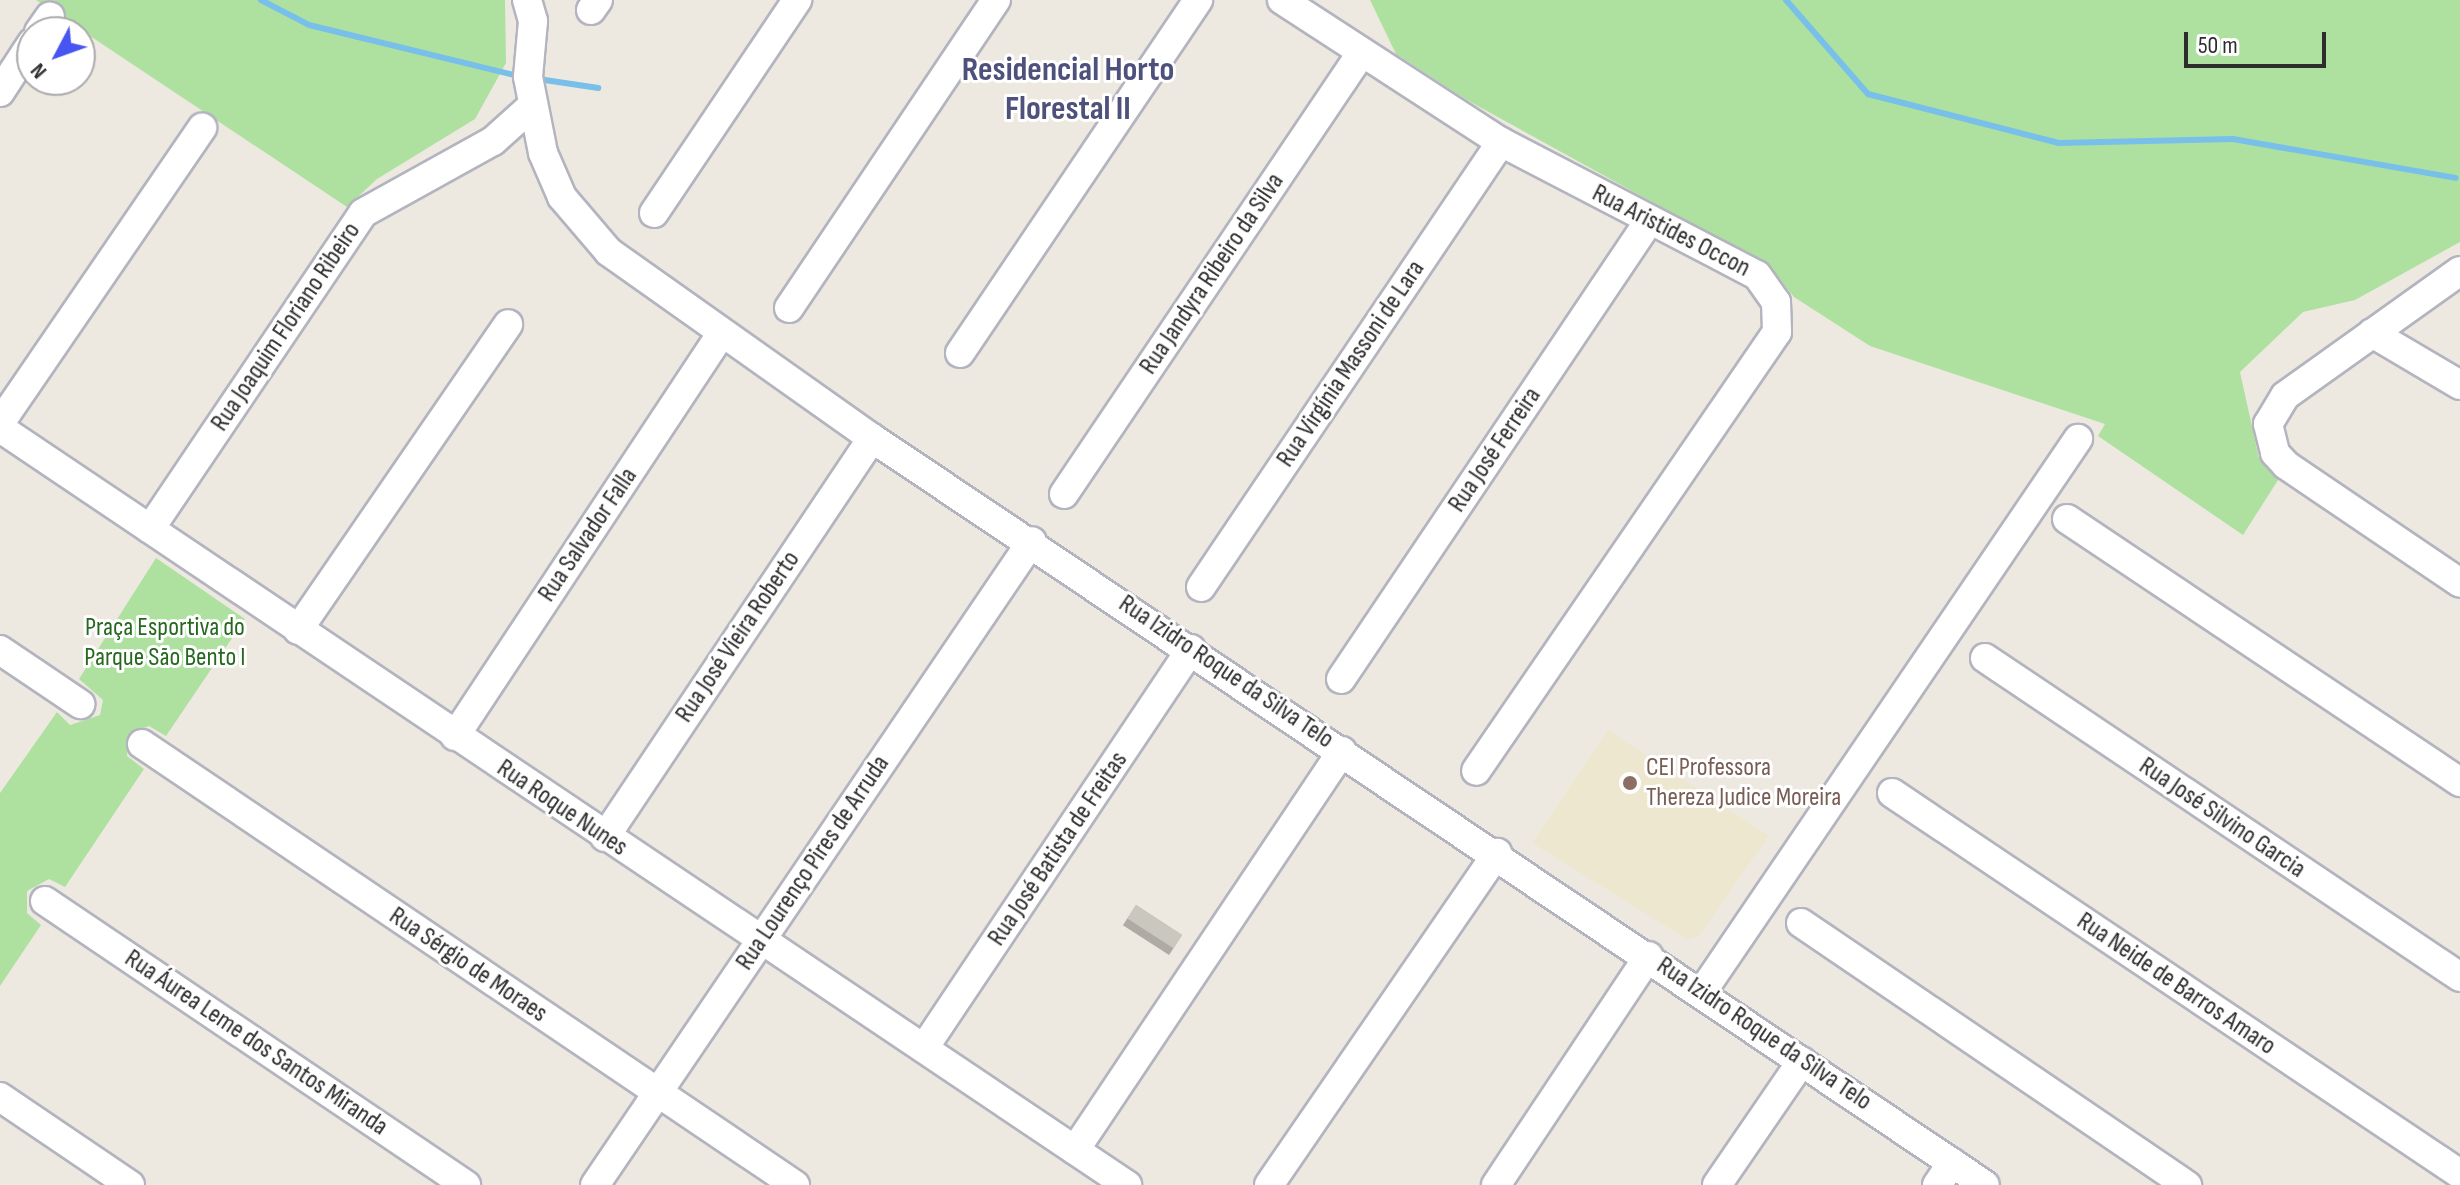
<!DOCTYPE html>
<html>
<head>
<meta charset="utf-8">
<style>
	body { margin:0 }
	#map { position:relative; width:2460px; height:1185px; overflow:hidden; background:#ede9e0; font-family:"Sofia Sans Condensed",sans-serif }
	div>[style] { position:absolute }
	[style*='--x'] { left:calc(var(--x)*1px); top:calc(var(--y)*1px); width:calc(var(--w)*1px); rotate:calc(var(--a)*1deg) }
	.education>* { inset:0; background:#eee7d0 }
	.green>* { inset:0; background:#aee19f }
	.stream>* { height:6px; margin:-3px; padding:0 3px; transform-origin:3px; border-radius:3px; background:#78c0ea }
	.roads { filter:drop-shadow(2px 0 #b3b4bf) drop-shadow(-2px 0 #b3b4bf) drop-shadow(0 2px #b3b4bf) drop-shadow(0 -2px #b3b4bf) }
	.minor>* { height:28px; margin:-14px; padding:0 14px; transform-origin:14px; border-radius:14px; background:#fff }
	.wall>* { inset:0; background:#adaba3; transform-origin:0 0 }
	.building>* { inset:0; background:#c9c7be; transform-origin:0 0 }
	.dots>* { width:22px; height:22px; translate:-50% -50%; box-sizing:border-box; border:4px solid #fff; border-radius:50% }
	span { translate:-50% -50%; white-space:nowrap; text-align:center; line-height:1.15; -webkit-text-stroke:6px #fff; paint-order:stroke }
	.street-label { font-size:26px; color:#2d2d2d }
	.park-label { font-size:26px; color:#25681e }
	.education-label { font-size:26px; color:#785e54 }
	.left { translate:0 -50%; text-align:left }
	.district-label { font-size:34px; color:#4e517c; font-weight:700 }
	.north { position:absolute; left:16px; top:16px; width:80px; height:80px; box-sizing:border-box; background:#fff; border:2px solid #ababab; border-radius:50%; rotate:229deg; font-size:22px; font-weight:700; line-height:32px; text-align:center; color:#2d2d2d }
	.north::after { content:''; display:block; margin:auto; width:28px; height:36px; background:#4755f3; clip-path:polygon(50% 0,100% 100%,50% 72%,0 100%) }
	.scale { position:absolute; left:2184px; top:32px; width:142px; height:36px; box-sizing:border-box; border:4px solid #2d2d2d; border-top:0; padding-left:10px; font-size:24px; line-height:28px; white-space:nowrap; color:#2d2d2d; -webkit-text-stroke:6px #fff; paint-order:stroke }
</style>
</head>
<body>
<div id="map">
	<div class="education">
		<i style="clip-path:polygon(1608px 730px,1769px 836px,1699px 936px,1688px 940px,1532px 843px)"></i>
	</div>
	<div class="green">
		<i style="clip-path:polygon(36px 0,505px 0,506px 63px,475px 119px,377px 179px,347px 207px)"></i>
		<i style="clip-path:polygon(1370px 0,2460px 0,2460px 242px,2355px 300px,2303px 312px,2240px 372px,2259px 458px,2280px 477px,2243px 535px,2098px 436px,2105px 424px,1870px 346px,1794px 297px,1770px 267px,1467px 100px,1396px 54px)"></i>
		<i style="clip-path:polygon(156px 558px,245px 619px,166px 736px,149px 726px,129px 734px,127px 756px,144px 769px,65px 887px,49px 879px,27px 891px,27px 913px,41px 925px,0 986px,0 793px,57px 712px,70px 725px,100px 715px,103px 700px,79px 679px)"></i>
	</div>
	<div class="stream">
		<i style="--x:261;--y:0;--w:54;--a:27.5"></i>
		<i style="--x:309;--y:25;--w:216;--a:13.7"></i>
		<i style="--x:1786;--y:0;--w:125;--a:48.9"></i>
		<i style="--x:1868;--y:94;--w:197;--a:14.4"></i>
		<i style="--x:2059;--y:143;--w:174;--a:-1.3"></i>
		<i style="--x:2233;--y:139;--w:226;--a:9.9"></i>
		<i style="--x:538;--y:79;--w:61;--a:8.5"></i>
	</div>
	<div class="roads">
		<div class="minor">
			<i style="--x:527;--y:0;--w:22;--a:74"></i>
			<i style="--x:533;--y:21;--w:56;--a:95.1"></i>
			<i style="--x:528;--y:77;--w:77;--a:78.8"></i>
			<i style="--x:543;--y:153;--w:48;--a:66.6"></i>
			<i style="--x:562;--y:197;--w:72;--a:49.5"></i>
			<i style="--x:609;--y:252;--w:322;--a:35.3"></i>
			<i style="--x:872;--y:438;--w:1340;--a:33.87"></i>
			<i style="--x:1282;--y:0;--w:261;--a:33"></i>
			<i style="--x:1501;--y:142;--w:288;--a:27.5"></i>
			<i style="--x:1757;--y:275;--w:33;--a:55"></i>
			<i style="--x:1776;--y:302;--w:30;--a:88"></i>
			<i style="--x:1777;--y:332;--w:532;--a:124.44"></i>
			<i style="--x:591;--y:10;--w:12;--a:-55"></i>
			<i style="--x:39;--y:32;--w:19;--a:-55"></i>
			<i style="--x:0;--y:92;--w:59;--a:-56.9"></i>
			<i style="--x:654;--y:213;--w:257;--a:-56.1"></i>
			<i style="--x:2460;--y:271;--w:215;--a:144.5"></i>
			<i style="--x:2285;--y:396;--w:33;--a:121"></i>
			<i style="--x:2268;--y:424;--w:30;--a:76"></i>
			<i style="--x:2275;--y:453;--w:16;--a:47"></i>
			<i style="--x:2286;--y:465;--w:210;--a:34.1"></i>
			<i style="--x:789;--y:308;--w:371;--a:-56.1"></i>
			<i style="--x:2372;--y:333;--w:102;--a:30.6"></i>
			<i style="--x:960;--y:353;--w:426;--a:-56"></i>
			<i style="--x:0;--y:423;--w:358;--a:-55.6"></i>
			<i style="--x:0;--y:428;--w:1358;--a:33.89"></i>
			<i style="--x:1064;--y:494;--w:529;--a:-56.01"></i>
			<i style="--x:2067;--y:519;--w:473;--a:33.8"></i>
			<i style="--x:150;--y:529;--w:381;--a:-56"></i>
			<i style="--x:363;--y:213;--w:149;--a:-29"></i>
			<i style="--x:493;--y:141;--w:52;--a:-41.9"></i>
			<i style="--x:1201;--y:587;--w:537;--a:-56.01"></i>
			<i style="--x:298;--y:630;--w:371;--a:-55.5"></i>
			<i style="--x:0;--y:650;--w:97;--a:34"></i>
			<i style="--x:1985;--y:658;--w:572;--a:33.88"></i>
			<i style="--x:1341;--y:679;--w:552;--a:-56.08"></i>
			<i style="--x:455;--y:736;--w:482;--a:-56.5"></i>
			<i style="--x:142;--y:744;--w:788;--a:34.03"></i>
			<i style="--x:1892;--y:793;--w:684;--a:33.85"></i>
			<i style="--x:605;--y:837;--w:480;--a:-56.2"></i>
			<i style="--x:45;--y:901;--w:508;--a:34"></i>
			<i style="--x:1801;--y:923;--w:467;--a:34.2"></i>
			<i style="--x:1702;--y:992;--w:669;--a:-55.79"></i>
			<i style="--x:924;--y:1048;--w:480;--a:-56.2"></i>
			<i style="--x:0;--y:1097;--w:157;--a:34.1"></i>
			<i style="--x:1075;--y:1150;--w:480;--a:-56.2"></i>
			<i style="--x:595;--y:1185;--w:778;--a:-55.84"></i>
			<i style="--x:1269;--y:1185;--w:403;--a:-55.5"></i>
			<i style="--x:1496;--y:1185;--w:275;--a:-56.3"></i>
			<i style="--x:1717;--y:1185;--w:150;--a:-55.6"></i>
			<i style="--x:1937;--y:1185;--w:27;--a:-56"></i>
		</div>
	</div>
	<div class="wall">
		<i style="left:1136px;top:905px;width:55px;height:24px;rotate:33deg"></i>
	</div>
	<div class="building">
		<i style="left:1136px;top:905px;width:55px;height:16px;rotate:33deg"></i>
	</div>
	<div class="dots">
		<i style="left:1630px;top:783px;background:#8d6e63"></i>
	</div>
	<div class="street-label">
		<span style="left:1671px;top:231px;rotate:27deg">Rua Aristides Occon</span>
		<span style="left:1212px;top:274px;rotate:-56deg">Rua Jandyra Ribeiro da Silva</span>
		<span style="left:286px;top:327px;rotate:-56deg">Rua Joaquim Floriano Ribeiro</span>
		<span style="left:1351px;top:364px;rotate:-56deg">Rua Virgínia Massoni de Lara</span>
		<span style="left:1495px;top:450px;rotate:-56deg">Rua José Ferreira</span>
		<span style="left:588px;top:535px;rotate:-56deg">Rua Salvador Falla</span>
		<span style="left:738px;top:637px;rotate:-56deg">Rua José Vieira Roberto</span>
		<span style="left:1226px;top:672px;rotate:34deg">Rua Izidro Roque da Silva Telo</span>
		<span style="left:562px;top:808px;rotate:34deg">Rua Roque Nunes</span>
		<span style="left:2222px;top:818px;rotate:34deg">Rua José Silvino Garcia</span>
		<span style="left:1058px;top:849px;rotate:-56deg">Rua José Batista de Freitas</span>
		<span style="left:813px;top:863px;rotate:-56deg">Rua Lourenço Pires de Arruda</span>
		<span style="left:468px;top:965px;rotate:34deg">Rua Sérgio de Moraes</span>
		<span style="left:2176px;top:984px;rotate:34deg">Rua Neide de Barros Amaro</span>
		<span style="left:1764px;top:1034px;rotate:34deg">Rua Izidro Roque da Silva Telo</span>
		<span style="left:256px;top:1043px;rotate:34deg">Rua Áurea Leme dos Santos Miranda</span>
	</div>
	<div class="park-label">
		<span style="left:165px;top:643px">Praça Esportiva do<br>Parque São Bento I</span>
	</div>
	<div class="education-label">
		<span class="left" style="left:1646px;top:783px">CEI Professora<br>Thereza Judice Moreira</span>
	</div>
	<div class="district-label">
		<span style="left:1068px;top:89px">Residencial Horto<br>Florestal II</span>
	</div>
	<div class="north">N</div>
	<div class="scale">50 m</div>
</div>
</body>
</html>
